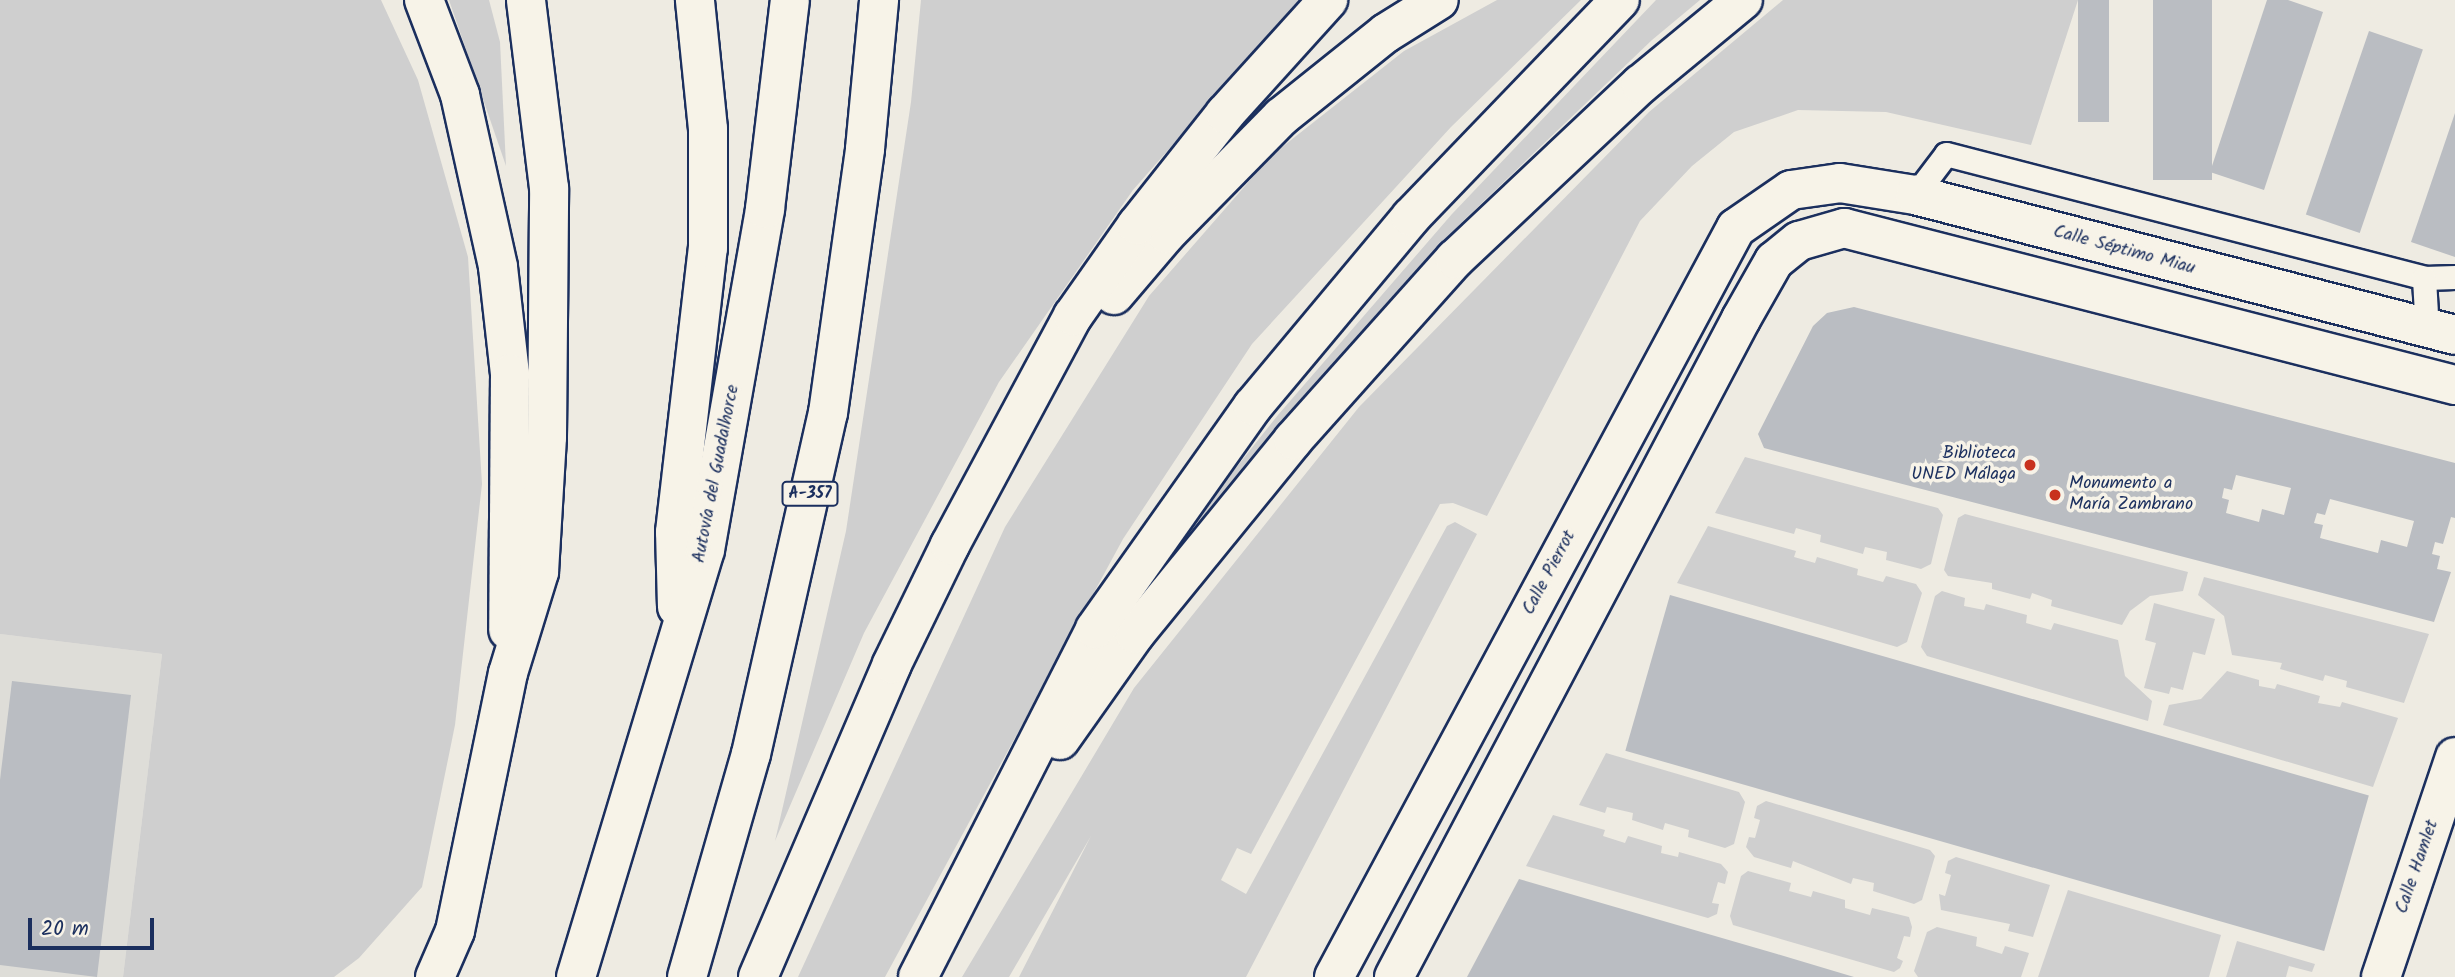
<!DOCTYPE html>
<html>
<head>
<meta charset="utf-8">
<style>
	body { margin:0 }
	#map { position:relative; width:2455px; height:977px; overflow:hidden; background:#eeebe2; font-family:Kalam,sans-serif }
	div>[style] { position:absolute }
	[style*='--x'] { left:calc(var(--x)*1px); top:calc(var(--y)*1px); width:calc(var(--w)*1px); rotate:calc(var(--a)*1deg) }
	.built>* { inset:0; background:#deddd8 }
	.green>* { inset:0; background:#cfcfcf }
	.building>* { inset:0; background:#babdc2; transform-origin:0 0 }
	.roads { filter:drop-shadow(2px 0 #1b2f5e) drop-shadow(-2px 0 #1b2f5e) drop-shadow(0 2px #1b2f5e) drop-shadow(0 -2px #1b2f5e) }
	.service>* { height:23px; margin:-11.5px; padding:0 11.5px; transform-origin:11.5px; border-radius:11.5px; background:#f7f3e8 }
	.minor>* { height:38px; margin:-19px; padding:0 19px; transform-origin:19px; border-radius:19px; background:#f7f3e8 }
	.motorway>* { height:38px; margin:-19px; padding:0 19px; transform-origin:19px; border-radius:19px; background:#f7f3e8 }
	.dots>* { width:19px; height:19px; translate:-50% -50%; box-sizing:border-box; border:4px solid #f7f3e8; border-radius:50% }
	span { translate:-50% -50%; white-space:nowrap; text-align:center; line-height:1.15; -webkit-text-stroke:7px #f7f3e8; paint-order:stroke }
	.shield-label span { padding:2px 5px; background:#f7f3e8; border:2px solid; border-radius:5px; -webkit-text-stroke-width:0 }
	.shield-label { font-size:16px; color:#1b2f5e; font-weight:700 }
	.street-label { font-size:18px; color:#1b2f5e }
	.poi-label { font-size:18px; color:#1b2f5e }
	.right { translate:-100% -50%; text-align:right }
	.left { translate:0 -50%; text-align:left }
	.scale { position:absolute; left:28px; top:918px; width:126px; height:32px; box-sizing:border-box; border:4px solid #1b2f5e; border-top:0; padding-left:9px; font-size:21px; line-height:24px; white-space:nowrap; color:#1b2f5e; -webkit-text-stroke:5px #f7f3e8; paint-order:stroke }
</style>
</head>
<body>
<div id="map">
	<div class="built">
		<i style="clip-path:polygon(0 634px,162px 654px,123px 977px,0 977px)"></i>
	</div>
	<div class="green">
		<i style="clip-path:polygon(0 0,381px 0,418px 80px,468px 257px,482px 484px,455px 725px,422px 887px,359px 958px,334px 977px,123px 977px,162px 654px,0 634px)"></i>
		<i style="clip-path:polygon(449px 0,489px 0,500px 42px,506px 166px)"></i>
		<i style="clip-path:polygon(921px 0,1300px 0,1133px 190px,999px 382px,864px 633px,775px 841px,846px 531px,911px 102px)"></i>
		<i style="clip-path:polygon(1497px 0,1581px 0,1451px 127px,1252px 344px,1123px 539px,885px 977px,798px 977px,1005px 527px,1149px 296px,1272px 155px,1404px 51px)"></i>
		<i style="clip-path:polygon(1656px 0,1700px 0,1652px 40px,1463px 221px,1284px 420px,1174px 555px,1170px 551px,1278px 415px,1452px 214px)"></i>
		<i style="clip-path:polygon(1783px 0,2078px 0,2031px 145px,1886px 112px,1798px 110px,1734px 132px,1692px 166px,1640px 221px,1487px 516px,1453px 503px,1440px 504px,1251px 854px,1237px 848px,1221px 880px,1246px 894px,1447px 526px,1455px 522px,1477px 534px,1246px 977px,1019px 977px,1091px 836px,1009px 977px,962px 977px,1134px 688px,1359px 407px,1649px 112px)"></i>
		<i style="clip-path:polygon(1745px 457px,1938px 508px,1943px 515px,1931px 564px,1921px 569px,1886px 560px,1887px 552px,1865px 547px,1863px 554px,1820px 542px,1821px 535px,1796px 528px,1794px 534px,1715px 513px)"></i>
		<i style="clip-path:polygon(1965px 514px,2188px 572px,2183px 591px,2150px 596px,2130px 611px,2122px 625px,2051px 606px,2052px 600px,2032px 593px,2030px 599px,1992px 589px,1992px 583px,1948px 576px,1944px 570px,1958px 518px)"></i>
		<i style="clip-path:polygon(1708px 526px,1796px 551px,1794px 557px,1815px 563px,1817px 557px,1858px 569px,1857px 575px,1883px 582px,1886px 576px,1916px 584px,1922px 593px,1907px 642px,1897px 647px,1677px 583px)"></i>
		<i style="clip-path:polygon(2204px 577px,2429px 634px,2404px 703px,2346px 687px,2347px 681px,2325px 675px,2323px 681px,2280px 669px,2282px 663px,2232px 655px,2224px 616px,2198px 595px)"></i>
		<i style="clip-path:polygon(1942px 591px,1965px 598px,1964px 606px,1984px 610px,1986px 604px,2027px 615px,2026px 623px,2051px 630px,2054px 623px,2118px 640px,2125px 676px,2152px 701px,2148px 721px,1927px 656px,1921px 647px,1935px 596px)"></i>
		<i style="clip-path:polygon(2154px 603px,2215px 619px,2205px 655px,2193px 652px,2183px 690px,2171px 687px,2169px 694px,2144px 688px,2156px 643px,2145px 640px)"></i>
		<i style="clip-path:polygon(2227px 671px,2259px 680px,2259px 686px,2275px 689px,2277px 684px,2320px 696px,2318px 703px,2340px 707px,2342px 702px,2398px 718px,2373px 787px,2163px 725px,2169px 705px,2201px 699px)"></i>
		<i style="clip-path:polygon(1606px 753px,1739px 792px,1745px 802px,1734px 844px,1725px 848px,1688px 837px,1689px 830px,1665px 823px,1663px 830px,1632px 820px,1633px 813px,1607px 807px,1605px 813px,1579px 805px)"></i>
		<i style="clip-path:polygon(1766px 801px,1930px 850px,1935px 856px,1922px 900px,1914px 904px,1873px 891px,1874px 883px,1853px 878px,1851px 884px,1793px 861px,1791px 868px,1754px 857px,1746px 847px,1749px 837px,1755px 838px,1760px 820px,1754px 818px,1757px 806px)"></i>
		<i style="clip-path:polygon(1553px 815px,1605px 830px,1603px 836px,1625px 843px,1628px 836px,1662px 846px,1661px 853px,1678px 857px,1679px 852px,1721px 864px,1728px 872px,1725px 884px,1718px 882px,1712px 903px,1719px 904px,1717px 914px,1708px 918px,1526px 866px)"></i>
		<i style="clip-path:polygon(1956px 857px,2050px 885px,2033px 937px,2008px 931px,2010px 924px,1941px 910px,1939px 894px,1945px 896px,1951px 875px,1945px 873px,1948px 861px)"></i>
		<i style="clip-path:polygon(1748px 871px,1791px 883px,1789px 891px,1811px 897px,1813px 891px,1845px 900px,1845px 908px,1870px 915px,1872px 908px,1909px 917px,1912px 927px,1910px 937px,1904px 936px,1897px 958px,1903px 961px,1900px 968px,1894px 972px,1733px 925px,1730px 916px,1741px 876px)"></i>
		<i style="clip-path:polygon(2068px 890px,2221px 935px,2209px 977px,2038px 977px)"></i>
		<i style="clip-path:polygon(1937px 927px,1977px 937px,1976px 946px,2002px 954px,2005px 946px,2029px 953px,2021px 977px,1918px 977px,1914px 971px,1927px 932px)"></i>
		<i style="clip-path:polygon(2237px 941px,2315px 964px,2312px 972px,2289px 966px,2286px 977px,2226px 977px)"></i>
	</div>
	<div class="building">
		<i style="left:2078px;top:0;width:31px;height:122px"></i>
		<i style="left:2153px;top:0;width:59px;height:180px"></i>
		<i style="clip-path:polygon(2267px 0,2288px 0,2323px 12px,2264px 190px,2210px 172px)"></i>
		<i style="left:2369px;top:31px;width:57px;height:194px;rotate:19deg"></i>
		<i style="clip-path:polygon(2455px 113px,2455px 257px,2411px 242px)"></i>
		<i style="clip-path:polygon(evenodd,1854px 307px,2455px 463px,2455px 518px,2451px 517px,2443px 544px,2435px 542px,2432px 554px,2440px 556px,2437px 569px,2451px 572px,2434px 622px,1764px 448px,1758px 434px,1813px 326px,1827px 313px,1854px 307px,2236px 475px,2291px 488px,2284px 515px,2262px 509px,2259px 522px,2226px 513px,2229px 500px,2222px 498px,2224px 488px,2232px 490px,2236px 475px,1854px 307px,2330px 499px,2414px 521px,2407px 547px,2381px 540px,2378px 553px,2320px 538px,2323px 525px,2314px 523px,2317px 513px,2325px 515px,2330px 499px)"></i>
		<i style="left:1670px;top:595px;width:727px;height:162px;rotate:16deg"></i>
		<i style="clip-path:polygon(12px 681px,131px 695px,97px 977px,0 965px,0 780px)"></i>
		<i style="clip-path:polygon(1519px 879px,1777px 954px,1854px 977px,1467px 977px)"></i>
	</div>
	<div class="roads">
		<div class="service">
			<i style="--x:1915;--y:195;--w:51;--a:-52.9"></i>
			<i style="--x:1946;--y:154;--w:494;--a:14.5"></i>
			<i style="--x:2424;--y:278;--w:31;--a:-2"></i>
			<i style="--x:2424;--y:278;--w:53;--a:86.8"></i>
		</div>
		<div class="minor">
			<i style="--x:1334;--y:977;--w:850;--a:-61.78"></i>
			<i style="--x:1736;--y:228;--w:67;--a:-34.6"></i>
			<i style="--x:1791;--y:190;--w:49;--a:-8.1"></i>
			<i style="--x:1840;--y:183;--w:76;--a:9.1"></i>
			<i style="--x:1915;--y:195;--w:558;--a:14.53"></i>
			<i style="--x:1394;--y:977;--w:744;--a:-62.19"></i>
			<i style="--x:1741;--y:319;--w:67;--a:-60.4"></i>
			<i style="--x:1774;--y:261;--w:32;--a:-39"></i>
			<i style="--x:1799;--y:241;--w:47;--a:-16.1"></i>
			<i style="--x:1844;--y:228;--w:631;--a:14.41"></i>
			<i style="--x:2381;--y:977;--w:232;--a:-71.4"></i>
		</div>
		<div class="motorway">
			<i style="--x:424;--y:0;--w:102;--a:69.2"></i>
			<i style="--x:460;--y:95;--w:176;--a:77.5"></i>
			<i style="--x:498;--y:267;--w:108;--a:83.6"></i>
			<i style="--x:510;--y:374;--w:256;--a:90.4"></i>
			<i style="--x:1114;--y:295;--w:80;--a:-49.6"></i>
			<i style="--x:1166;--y:234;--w:164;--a:-45.5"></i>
			<i style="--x:1281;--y:117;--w:134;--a:-38.7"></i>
			<i style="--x:1386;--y:33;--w:62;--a:-31.9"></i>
			<i style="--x:677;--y:607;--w:75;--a:-91.5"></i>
			<i style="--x:675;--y:532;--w:286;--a:-83.4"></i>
			<i style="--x:708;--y:248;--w:119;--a:-90"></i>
			<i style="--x:708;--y:129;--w:130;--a:-95.8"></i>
			<i style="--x:1060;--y:740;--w:130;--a:-54.7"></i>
			<i style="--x:1135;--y:634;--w:250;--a:-50.8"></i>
			<i style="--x:1293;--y:440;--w:243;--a:-48.2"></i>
			<i style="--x:1455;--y:259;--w:255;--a:-43.3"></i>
			<i style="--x:1641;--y:84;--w:132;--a:-39.5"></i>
			<i style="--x:435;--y:977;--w:50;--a:-66.5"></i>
			<i style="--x:455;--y:931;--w:263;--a:-78.4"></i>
			<i style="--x:508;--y:673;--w:106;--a:-72.9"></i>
			<i style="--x:539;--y:572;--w:135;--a:-86.6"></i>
			<i style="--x:547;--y:437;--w:249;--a:-89.5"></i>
			<i style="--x:549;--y:188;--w:189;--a:-97"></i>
			<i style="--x:576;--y:977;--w:446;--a:-73.2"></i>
			<i style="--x:705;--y:550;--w:346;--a:-80"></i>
			<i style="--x:765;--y:209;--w:210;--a:-83.2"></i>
			<i style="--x:687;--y:977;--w:232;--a:-74"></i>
			<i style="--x:751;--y:754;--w:350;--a:-77.3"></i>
			<i style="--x:828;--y:413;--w:267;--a:-82"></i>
			<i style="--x:865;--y:149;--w:150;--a:-84.6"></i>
			<i style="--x:758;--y:977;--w:340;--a:-66.8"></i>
			<i style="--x:892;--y:664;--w:132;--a:-64"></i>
			<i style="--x:950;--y:545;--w:260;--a:-61.8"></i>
			<i style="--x:1073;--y:316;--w:111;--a:-54.9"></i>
			<i style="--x:1137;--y:225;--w:142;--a:-51.6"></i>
			<i style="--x:1225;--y:114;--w:154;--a:-47.9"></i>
			<i style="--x:918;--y:977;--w:390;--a:-63"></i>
			<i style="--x:1095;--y:629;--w:273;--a:-54.7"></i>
			<i style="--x:1253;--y:406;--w:246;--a:-50.1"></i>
			<i style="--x:1411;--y:217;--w:301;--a:-46.1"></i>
		</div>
	</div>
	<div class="dots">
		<i style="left:2030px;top:465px;background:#c8321e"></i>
		<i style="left:2055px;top:495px;background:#c8321e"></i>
	</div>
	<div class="shield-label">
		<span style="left:810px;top:494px">A-357</span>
	</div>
	<div class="street-label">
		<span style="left:2124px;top:251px;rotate:15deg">Calle Séptimo Miau</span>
		<span style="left:717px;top:474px;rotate:-79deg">Autovía del Guadalhorce</span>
		<span style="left:1550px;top:573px;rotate:-62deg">Calle Pierrot</span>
		<span style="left:2418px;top:867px;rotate:-71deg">Calle Hamlet</span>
	</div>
	<div class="poi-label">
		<span class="right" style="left:2016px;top:465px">Biblioteca<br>UNED Málaga</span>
		<span class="left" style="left:2069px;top:495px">Monumento a<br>María Zambrano</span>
	</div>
	<div class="scale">20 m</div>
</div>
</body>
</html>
